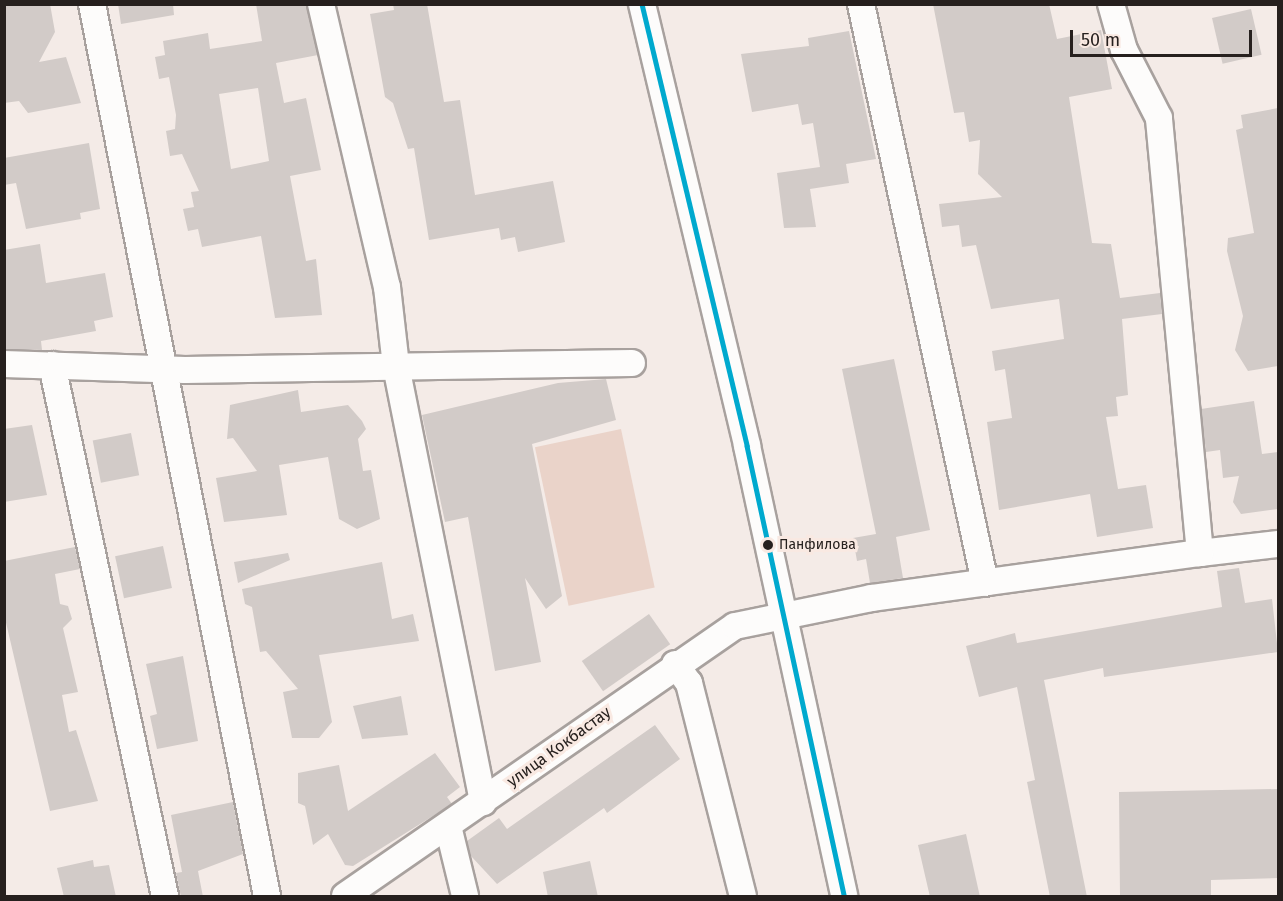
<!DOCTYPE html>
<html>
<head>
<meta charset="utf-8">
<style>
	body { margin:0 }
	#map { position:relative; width:1283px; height:901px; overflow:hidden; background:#f4ebe7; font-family:"Fira Sans",sans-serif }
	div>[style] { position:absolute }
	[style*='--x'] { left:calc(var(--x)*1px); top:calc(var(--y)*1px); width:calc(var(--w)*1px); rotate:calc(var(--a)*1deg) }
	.green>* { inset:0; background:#ead3c9; transform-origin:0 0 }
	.building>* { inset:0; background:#d2cbc8; transform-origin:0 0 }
	.roads { filter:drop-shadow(2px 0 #a8a19e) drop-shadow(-2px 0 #a8a19e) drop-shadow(0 2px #a8a19e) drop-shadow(0 -2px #a8a19e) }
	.minor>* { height:26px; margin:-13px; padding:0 13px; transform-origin:13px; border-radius:13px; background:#fdfcfb }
	.bus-1>* { height:4.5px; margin:-2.25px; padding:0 2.25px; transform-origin:2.25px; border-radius:2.25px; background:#00a9ce }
	.dots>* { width:16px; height:16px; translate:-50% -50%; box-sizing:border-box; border:3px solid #f9e9e2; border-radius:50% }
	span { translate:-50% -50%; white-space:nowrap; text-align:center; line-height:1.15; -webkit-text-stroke:6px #f9e9e2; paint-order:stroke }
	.bus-label { font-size:14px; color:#26201e }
	.left { translate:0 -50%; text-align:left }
	.street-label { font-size:16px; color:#26201e }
	.frame { position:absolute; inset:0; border:6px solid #26201e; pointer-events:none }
	.scale { position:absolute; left:1070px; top:30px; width:182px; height:27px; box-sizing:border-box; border:3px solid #26201e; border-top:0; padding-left:8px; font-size:18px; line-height:21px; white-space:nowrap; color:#26201e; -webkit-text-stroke:4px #f9e9e2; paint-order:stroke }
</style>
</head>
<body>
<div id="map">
	<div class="green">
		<i style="left:621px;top:429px;width:162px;height:88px;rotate:78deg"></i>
	</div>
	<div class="building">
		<i style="clip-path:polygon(4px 4px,50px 4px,55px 32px,39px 62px,66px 57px,81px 103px,28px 113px,19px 101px,4px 103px)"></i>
		<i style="clip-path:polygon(118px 4px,173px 4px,174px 15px,121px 24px)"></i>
		<i style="clip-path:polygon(evenodd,256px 4px,306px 4px,318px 55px,276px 63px,284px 103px,306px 98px,321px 170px,290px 176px,306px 261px,316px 259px,322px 315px,275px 318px,261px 236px,202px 247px,198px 229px,188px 231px,183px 209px,194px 207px,191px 192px,199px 191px,182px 154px,170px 156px,166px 131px,175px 129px,176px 115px,169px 77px,159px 79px,155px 57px,165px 55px,163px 41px,208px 33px,210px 49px,262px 41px,256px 4px,258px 88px,269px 161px,231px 169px,219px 94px,258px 88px)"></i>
		<i style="clip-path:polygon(393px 4px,427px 4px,444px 102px,460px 100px,475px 195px,553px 181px,565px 242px,518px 252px,515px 237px,501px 240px,499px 228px,429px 240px,414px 148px,408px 149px,393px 103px,385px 97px,370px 14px,394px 10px)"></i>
		<i style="clip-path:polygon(933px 4px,1049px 4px,1057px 39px,1101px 30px,1112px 89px,1069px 97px,1092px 243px,1111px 244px,1120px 298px,1160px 293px,1162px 314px,1122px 319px,1128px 395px,1116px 397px,1118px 416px,1106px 417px,1118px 489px,1146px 485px,1153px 528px,1097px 537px,1090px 494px,999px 510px,987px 422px,1012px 418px,1005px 369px,995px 371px,992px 351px,1064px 339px,1059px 299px,991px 309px,976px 245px,962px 247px,959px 225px,942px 227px,939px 204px,1002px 197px,978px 174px,980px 140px,969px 142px,964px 112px,954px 113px)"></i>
		<i style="left:1251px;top:9px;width:47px;height:40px;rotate:77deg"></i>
		<i style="clip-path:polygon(849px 31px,876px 159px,846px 164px,849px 183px,810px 189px,816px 227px,784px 228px,777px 173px,820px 167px,813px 123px,802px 125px,798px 104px,752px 112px,741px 54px,809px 46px,808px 38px)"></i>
		<i style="clip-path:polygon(1278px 108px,1278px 366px,1248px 371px,1235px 350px,1243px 316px,1227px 251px,1228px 238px,1254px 233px,1236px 130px,1243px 128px,1241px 115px)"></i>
		<i style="clip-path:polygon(89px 143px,100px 209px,80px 213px,81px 219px,26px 229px,16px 183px,4px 185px,4px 158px)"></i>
		<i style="clip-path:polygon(40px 244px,46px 283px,105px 273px,113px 317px,94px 321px,96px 331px,41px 341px,42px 350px,4px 349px,4px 250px)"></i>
		<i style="clip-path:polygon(894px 359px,930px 530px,896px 537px,903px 578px,870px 583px,866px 559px,857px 561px,853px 538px,876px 534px,842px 369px)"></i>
		<i style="clip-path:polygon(606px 379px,616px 420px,532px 444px,562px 596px,546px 609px,525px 578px,541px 662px,495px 671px,468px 517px,445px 522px,422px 415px,558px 383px)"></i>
		<i style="clip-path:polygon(298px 390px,301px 412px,348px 405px,362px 421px,366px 429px,358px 439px,363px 471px,371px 470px,380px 519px,357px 529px,339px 519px,328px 457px,279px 465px,287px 515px,224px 522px,216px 478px,257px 471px,233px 438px,227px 439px,230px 405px)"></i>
		<i style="clip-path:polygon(1254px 401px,1262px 454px,1278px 452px,1278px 509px,1241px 514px,1233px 502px,1239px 476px,1223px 478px,1220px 450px,1206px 452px,1201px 409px)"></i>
		<i style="clip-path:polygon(32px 425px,47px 495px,4px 502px,4px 429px)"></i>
		<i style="left:131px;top:433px;width:43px;height:39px;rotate:79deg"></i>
		<i style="left:163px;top:546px;width:43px;height:49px;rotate:78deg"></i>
		<i style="clip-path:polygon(75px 547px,80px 569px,55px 574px,60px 604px,68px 606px,72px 619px,63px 628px,78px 692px,62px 695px,69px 732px,76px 730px,98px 801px,50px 811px,4px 614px,4px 561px)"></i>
		<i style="clip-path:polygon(288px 553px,290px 560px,238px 583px,234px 562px)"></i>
		<i style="clip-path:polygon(382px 562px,392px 619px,413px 614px,419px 641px,319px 655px,332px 722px,319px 738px,292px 738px,283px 692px,298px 689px,266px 651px,260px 652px,252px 607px,245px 604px,242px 589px)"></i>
		<i style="clip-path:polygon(1239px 568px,1245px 603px,1272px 599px,1278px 652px,1104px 677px,1103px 668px,1044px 680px,1087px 897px,1050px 897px,1027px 782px,1035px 780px,1017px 687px,979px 697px,966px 646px,1015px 633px,1017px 643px,1222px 607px,1217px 571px)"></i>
		<i style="left:649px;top:614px;width:37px;height:82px;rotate:55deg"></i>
		<i style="clip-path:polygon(183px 656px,198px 741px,157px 749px,150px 716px,157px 714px,146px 664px)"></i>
		<i style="clip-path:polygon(401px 696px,408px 735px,362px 739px,353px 706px)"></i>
		<i style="clip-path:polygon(655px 725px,680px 759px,607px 813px,604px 808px,497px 884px,471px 856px,467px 841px,499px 818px,507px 829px)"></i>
		<i style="clip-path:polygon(435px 753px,460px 787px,447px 797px,452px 804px,353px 866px,345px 865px,328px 834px,313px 845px,305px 806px,298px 803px,298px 773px,339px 765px,348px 811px)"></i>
		<i style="clip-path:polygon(1278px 789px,1278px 878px,1211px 880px,1211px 897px,1120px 897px,1119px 792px)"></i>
		<i style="clip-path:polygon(233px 802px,243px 854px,198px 871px,203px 897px,181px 897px,176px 873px,182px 872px,171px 815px)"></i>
		<i style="clip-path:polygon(966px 834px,980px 897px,930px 897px,918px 845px)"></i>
		<i style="clip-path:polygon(93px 860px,94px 867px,109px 865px,116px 897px,64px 897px,57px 868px)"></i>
		<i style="clip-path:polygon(590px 861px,598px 897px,548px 897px,543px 872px)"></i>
	</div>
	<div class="roads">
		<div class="minor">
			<i style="--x:92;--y:4;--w:909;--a:78.9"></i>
			<i style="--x:321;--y:4;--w:291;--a:76.9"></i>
			<i style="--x:387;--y:287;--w:80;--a:83.5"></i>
			<i style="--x:396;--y:366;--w:445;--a:78.7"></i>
			<i style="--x:642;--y:4;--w:454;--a:76.6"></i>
			<i style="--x:747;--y:446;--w:460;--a:77.8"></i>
			<i style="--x:861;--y:4;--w:592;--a:77.91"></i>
			<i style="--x:4;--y:364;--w:181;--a:1.9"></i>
			<i style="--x:185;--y:370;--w:447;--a:-0.9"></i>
			<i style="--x:52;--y:365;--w:543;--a:77.99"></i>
			<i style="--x:1200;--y:553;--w:79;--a:-6.6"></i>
			<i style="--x:675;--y:664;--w:24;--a:54"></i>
			<i style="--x:689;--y:683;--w:220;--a:75.8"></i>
			<i style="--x:448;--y:826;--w:72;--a:76.3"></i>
			<i style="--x:345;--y:896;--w:474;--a:-34.7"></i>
			<i style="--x:735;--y:626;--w:139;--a:-11.6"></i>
			<i style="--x:871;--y:598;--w:332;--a:-7.8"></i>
			<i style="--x:1200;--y:553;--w:437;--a:-95.4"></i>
			<i style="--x:1159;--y:118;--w:76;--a:-117.2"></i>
			<i style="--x:1124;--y:50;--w:48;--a:-105.8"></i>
		</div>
	</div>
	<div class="bus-1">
		<i style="--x:642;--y:4;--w:454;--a:76.6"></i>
		<i style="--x:747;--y:446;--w:460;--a:77.8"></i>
	</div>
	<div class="dots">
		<i style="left:768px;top:545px;background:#26201e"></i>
	</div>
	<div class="bus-label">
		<span class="left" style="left:779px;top:545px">Панфилова</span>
	</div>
	<div class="street-label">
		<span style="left:559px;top:747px;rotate:-36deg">улица Кокбастау</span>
	</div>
	<div class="frame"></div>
	<div class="scale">50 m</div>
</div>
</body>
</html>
